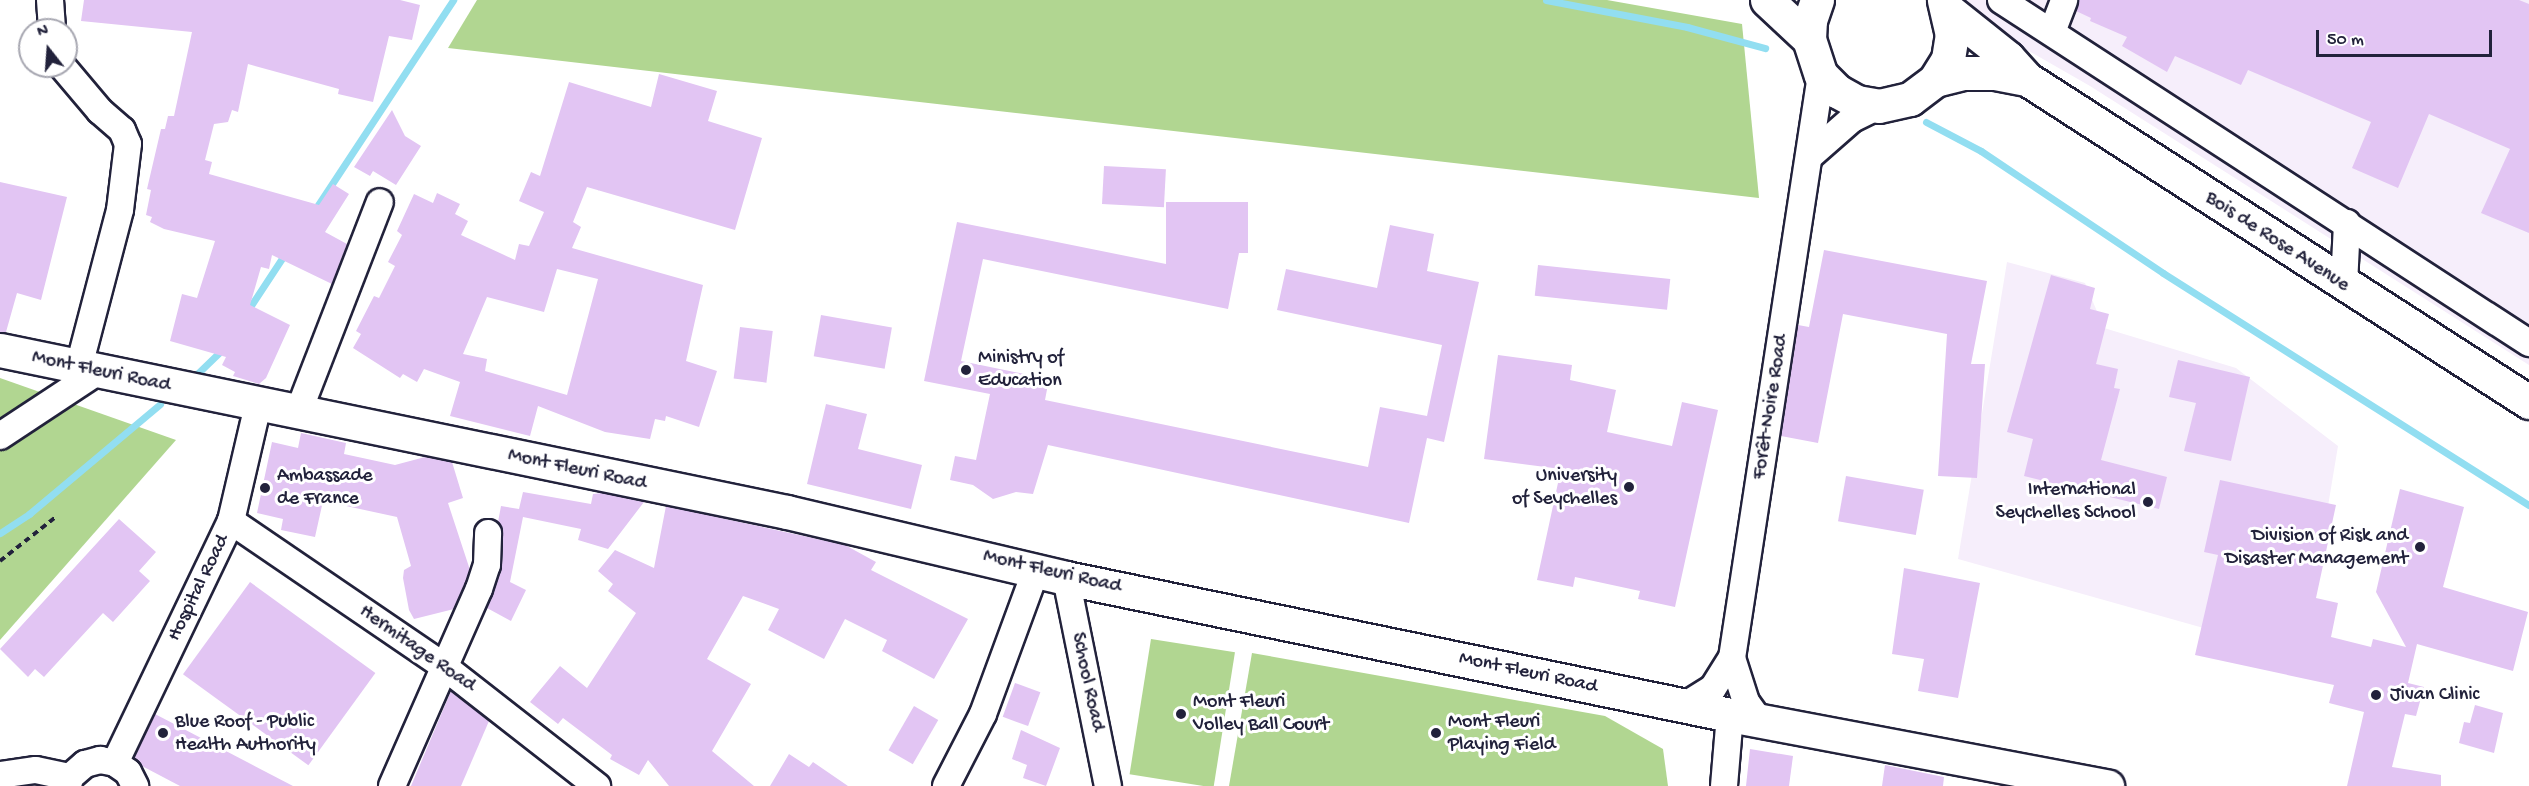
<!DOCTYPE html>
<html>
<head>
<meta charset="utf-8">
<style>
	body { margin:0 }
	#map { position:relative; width:2529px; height:786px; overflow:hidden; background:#fff; font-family:"Gochi Hand",sans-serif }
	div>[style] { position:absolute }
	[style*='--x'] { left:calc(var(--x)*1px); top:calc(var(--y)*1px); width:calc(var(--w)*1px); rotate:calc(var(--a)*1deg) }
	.built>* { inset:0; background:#f6eefb }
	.green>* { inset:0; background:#b1d691; transform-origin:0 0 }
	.stream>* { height:7px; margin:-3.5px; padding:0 3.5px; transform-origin:3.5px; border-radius:3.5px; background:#92def1 }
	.building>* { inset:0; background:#e2c5f3; transform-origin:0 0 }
	.path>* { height:4px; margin-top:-2px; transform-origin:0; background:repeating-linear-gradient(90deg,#22223b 0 6px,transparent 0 10.5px) }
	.roads { filter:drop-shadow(2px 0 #22223b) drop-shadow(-2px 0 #22223b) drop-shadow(0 2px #22223b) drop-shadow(0 -2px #22223b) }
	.minor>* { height:26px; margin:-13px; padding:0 13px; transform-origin:13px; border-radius:13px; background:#fff }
	.major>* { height:33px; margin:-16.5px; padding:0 16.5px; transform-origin:16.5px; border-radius:16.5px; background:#fff }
	.dots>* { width:16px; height:16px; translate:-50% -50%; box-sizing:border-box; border:3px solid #fff; border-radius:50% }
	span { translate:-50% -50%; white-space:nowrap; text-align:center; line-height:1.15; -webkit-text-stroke:6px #fff; paint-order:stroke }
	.street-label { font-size:20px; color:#22223b }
	.poi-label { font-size:20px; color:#22223b }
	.left { translate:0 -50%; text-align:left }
	.right { translate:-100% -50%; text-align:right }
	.north { position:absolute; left:18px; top:18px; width:60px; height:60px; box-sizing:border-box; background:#fff; border:2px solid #a7a7b1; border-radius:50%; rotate:343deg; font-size:16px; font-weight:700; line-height:24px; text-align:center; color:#22223b }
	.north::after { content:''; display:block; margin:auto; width:21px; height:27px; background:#22223b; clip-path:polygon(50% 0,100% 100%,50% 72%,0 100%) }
	.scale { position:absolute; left:2316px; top:30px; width:176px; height:27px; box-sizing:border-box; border:3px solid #22223b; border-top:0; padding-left:8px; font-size:18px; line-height:21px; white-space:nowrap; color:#22223b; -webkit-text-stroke:4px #fff; paint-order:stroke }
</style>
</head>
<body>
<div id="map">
	<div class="built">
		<i style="clip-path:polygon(1940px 0,2529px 0,2529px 365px,2090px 86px)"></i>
		<i style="clip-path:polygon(2007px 262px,2085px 283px,2104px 328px,2236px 368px,2338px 446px,2303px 656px,1958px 559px)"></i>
	</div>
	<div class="green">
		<i style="clip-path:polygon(477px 0,1607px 0,1742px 24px,1759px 198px,448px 48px)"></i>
		<i style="clip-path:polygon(0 378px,176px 440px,0 640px)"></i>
		<i style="left:1151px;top:639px;width:85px;height:137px;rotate:9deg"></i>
		<i style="clip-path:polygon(1252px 653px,1605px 716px,1663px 749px,1668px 786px,1229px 786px)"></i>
	</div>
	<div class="stream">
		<i style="--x:1546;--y:0;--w:144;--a:10.8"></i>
		<i style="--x:1687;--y:27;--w:81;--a:15.1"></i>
		<i style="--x:1926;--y:122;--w:62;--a:27.8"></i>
		<i style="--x:1981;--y:151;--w:219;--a:33.8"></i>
		<i style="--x:2163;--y:273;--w:433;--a:32.4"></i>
		<i style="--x:314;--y:211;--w:253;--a:-56.6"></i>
		<i style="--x:246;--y:313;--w:73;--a:-56.7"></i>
		<i style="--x:198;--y:373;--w:36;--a:-44"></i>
		<i style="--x:0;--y:533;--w:35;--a:-33"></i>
		<i style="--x:29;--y:514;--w:171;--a:-40"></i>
	</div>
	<div class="building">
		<i style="clip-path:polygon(84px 0,400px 0,420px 5px,412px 40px,389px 36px,373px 102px,338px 94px,339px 89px,248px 64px,238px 112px,232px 110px,228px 122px,214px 124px,205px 160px,212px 162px,209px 174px,319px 205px,333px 184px,349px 194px,325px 232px,347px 244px,332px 284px,272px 255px,269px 269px,261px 267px,250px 305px,290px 325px,266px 378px,259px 384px,233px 376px,235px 372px,222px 365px,226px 357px,170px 341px,182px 294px,197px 298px,215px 241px,164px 229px,150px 222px,152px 217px,146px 215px,151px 190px,147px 189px,161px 129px,165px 129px,168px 116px,174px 116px,192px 32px,81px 21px)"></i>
		<i style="clip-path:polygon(2079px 0,2519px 0,2529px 4px,2529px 233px,2481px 213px,2510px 149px,2429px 114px,2398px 188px,2352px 168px,2371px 122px,2248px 70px,2241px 85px,2175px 56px,2167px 72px,2122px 46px,2127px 37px,2090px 21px,2091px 18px,2076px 11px)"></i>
		<i style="clip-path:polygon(evenodd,659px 74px,717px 91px,708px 121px,762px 138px,735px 230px,587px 187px,573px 222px,581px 227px,572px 248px,703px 285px,686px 361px,717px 371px,699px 427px,666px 416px,665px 421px,655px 419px,650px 439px,605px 432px,538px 406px,530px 436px,450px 416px,460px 382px,424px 369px,417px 382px,403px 374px,400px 378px,353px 348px,361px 334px,356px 331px,374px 296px,379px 298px,395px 266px,388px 262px,402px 235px,397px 231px,414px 194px,433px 203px,437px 193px,460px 204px,455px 214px,468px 221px,461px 235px,515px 260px,519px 244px,529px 246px,544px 212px,519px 201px,531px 172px,540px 176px,569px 82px,651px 107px,659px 74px,557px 269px,598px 279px,567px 395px,485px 371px,487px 359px,463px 354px,487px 297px,544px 312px,557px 269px)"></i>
		<i style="clip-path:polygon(392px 110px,405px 136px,421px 146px,396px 185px,373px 171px,370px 176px,354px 167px)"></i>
		<i style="left:1104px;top:166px;width:62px;height:38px;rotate:3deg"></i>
		<i style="clip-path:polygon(0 182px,67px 197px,41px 300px,17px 293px,6px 332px,0 332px)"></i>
		<i style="clip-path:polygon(1166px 202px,1248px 202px,1248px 253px,1239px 253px,1228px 309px,983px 259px,961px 361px,1049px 379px,1045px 400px,1368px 467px,1380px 407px,1427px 416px,1442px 345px,1277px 310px,1286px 269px,1377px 288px,1390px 225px,1434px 234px,1427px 271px,1479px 282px,1444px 442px,1427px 438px,1409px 523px,1048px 445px,1033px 494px,1016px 492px,993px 499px,973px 485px,950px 480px,955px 456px,976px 460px,990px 394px,924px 381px,957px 222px,1166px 264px)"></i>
		<i style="clip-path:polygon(1824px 250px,1987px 281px,1971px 364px,1985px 364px,1977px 478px,1938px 476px,1947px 334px,1843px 314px,1818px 443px,1781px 436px,1798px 325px,1809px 327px)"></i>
		<i style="left:1538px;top:265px;width:133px;height:31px;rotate:6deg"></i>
		<i style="clip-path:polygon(2051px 275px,2095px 288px,2090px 309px,2109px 314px,2096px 364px,2118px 369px,2114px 388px,2120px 389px,2101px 460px,2167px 477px,2159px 509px,2024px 476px,2033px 439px,2007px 432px)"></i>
		<i style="left:821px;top:315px;width:72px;height:42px;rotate:10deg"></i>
		<i style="left:740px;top:327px;width:33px;height:52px;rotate:7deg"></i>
		<i style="clip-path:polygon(1498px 355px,1572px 365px,1570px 380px,1616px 390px,1607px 432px,1672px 446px,1682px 402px,1718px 410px,1675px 607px,1638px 599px,1640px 591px,1575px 577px,1573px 587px,1537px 580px,1561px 469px,1484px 459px)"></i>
		<i style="clip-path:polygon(2178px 360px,2250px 377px,2231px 461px,2184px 451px,2196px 403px,2169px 397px)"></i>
		<i style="clip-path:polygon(826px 404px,867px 414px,858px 449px,922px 465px,911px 509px,807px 484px)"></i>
		<i style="clip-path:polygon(301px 433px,346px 443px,344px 454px,395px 465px,425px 457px,452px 462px,463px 498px,448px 503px,470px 570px,454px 609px,414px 619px,409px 610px,403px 578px,404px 570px,411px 566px,397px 517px,323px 501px,315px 537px,281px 530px,283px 519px,257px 513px,272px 442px,298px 448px)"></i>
		<i style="left:1846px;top:476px;width:79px;height:46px;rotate:10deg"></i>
		<i style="clip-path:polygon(2220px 480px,2336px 505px,2316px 598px,2338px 603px,2331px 637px,2371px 647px,2373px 639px,2406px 647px,2376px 592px,2400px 489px,2464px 507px,2443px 587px,2528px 612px,2513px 671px,2417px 644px,2408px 683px,2424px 687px,2416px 716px,2405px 714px,2392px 767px,2441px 775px,2441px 786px,2347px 786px,2364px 712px,2329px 703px,2334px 685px,2195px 655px,2218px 555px,2204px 552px)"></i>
		<i style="clip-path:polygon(523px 492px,591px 504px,593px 494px,603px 493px,644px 502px,608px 549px,578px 540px,581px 529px,523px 517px,510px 582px,526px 590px,511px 621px,487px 608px,502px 566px,503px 533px,498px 522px,501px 506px,519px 509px)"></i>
		<i style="clip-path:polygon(666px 506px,845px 545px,876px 562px,871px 570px,968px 619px,934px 679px,882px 651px,887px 640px,845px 619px,824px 659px,768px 630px,779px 609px,743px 596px,707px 659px,751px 684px,712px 751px,754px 786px,669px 786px,648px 760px,639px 775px,610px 759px,612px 755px,563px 718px,558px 724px,530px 702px,560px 666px,587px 688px,636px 613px,608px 591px,613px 584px,598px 571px,615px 550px,654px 568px)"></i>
		<i style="clip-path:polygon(119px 519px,156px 552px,139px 571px,150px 581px,113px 622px,103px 613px,44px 677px,35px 669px,28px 677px,0 649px)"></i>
		<i style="clip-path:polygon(1904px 568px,1980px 583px,1958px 698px,1918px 691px,1924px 659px,1892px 654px)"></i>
		<i style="left:250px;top:582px;width:155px;height:114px;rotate:36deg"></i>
		<i style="left:1015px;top:683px;width:27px;height:36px;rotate:20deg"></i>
		<i style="clip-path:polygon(451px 691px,489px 721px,461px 786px,411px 786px)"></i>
		<i style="clip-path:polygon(2475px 705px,2503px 713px,2494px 753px,2459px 743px,2464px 722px,2470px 723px)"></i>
		<i style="left:914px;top:706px;width:28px;height:51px;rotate:30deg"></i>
		<i style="clip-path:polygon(155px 714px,293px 786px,180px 786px,142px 766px,134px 758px)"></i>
		<i style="clip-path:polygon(1021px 730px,1060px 748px,1046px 786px,1023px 778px,1027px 765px,1012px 759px)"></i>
		<i style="clip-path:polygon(1750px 749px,1793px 756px,1789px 786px,1746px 786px)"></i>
		<i style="clip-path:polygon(789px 754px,809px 767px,813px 762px,848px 786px,770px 786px)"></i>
		<i style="clip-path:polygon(1885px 765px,1944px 777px,1943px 786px,1882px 786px)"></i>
	</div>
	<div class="path">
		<i style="--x:0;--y:561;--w:73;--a:-38.3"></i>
	</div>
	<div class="roads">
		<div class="minor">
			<i style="--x:50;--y:0;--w:30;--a:86"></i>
			<i style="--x:2001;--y:0;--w:630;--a:33.01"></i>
			<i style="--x:2052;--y:32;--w:34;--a:-69"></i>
			<i style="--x:62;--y:66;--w:59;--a:49.8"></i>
			<i style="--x:100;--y:111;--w:29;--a:41"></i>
			<i style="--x:122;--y:130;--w:15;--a:67"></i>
			<i style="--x:128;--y:144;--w:66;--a:96.9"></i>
			<i style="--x:120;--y:210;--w:161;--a:104.7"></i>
			<i style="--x:1811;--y:155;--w:55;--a:-41.3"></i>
			<i style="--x:1852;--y:119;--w:30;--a:-26"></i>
			<i style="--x:2344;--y:285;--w:62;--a:-87.2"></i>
			<i style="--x:298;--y:413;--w:226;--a:-68.8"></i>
			<i style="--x:0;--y:436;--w:116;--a:-33.4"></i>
			<i style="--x:231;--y:521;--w:255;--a:34.3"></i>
			<i style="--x:442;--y:665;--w:197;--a:38"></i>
			<i style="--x:1066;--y:578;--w:212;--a:78.6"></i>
			<i style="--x:1732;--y:658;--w:46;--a:72.3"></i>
			<i style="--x:1746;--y:702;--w:22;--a:54"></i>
			<i style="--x:1684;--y:706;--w:34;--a:-32"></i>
			<i style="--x:1713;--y:688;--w:36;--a:-58"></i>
			<i style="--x:1732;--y:658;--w:590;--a:-81.32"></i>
			<i style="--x:115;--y:763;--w:268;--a:-64.4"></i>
			<i style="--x:231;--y:521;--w:119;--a:-76.9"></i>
			<i style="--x:0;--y:775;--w:36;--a:-8"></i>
			<i style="--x:36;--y:770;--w:35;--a:12"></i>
			<i style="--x:68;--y:786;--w:9;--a:-77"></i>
			<i style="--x:70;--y:777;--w:20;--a:-41"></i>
			<i style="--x:85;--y:764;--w:16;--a:-15"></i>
			<i style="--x:100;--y:760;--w:15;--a:11"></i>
			<i style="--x:115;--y:763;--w:16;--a:35"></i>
			<i style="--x:128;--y:772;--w:16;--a:63"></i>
			<i style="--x:392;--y:786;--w:215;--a:-66.2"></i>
			<i style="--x:479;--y:589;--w:25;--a:-72"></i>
			<i style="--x:487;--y:565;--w:32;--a:-88"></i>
			<i style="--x:946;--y:786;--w:81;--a:-62.8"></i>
			<i style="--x:983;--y:714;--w:153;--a:-69.8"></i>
			<i style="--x:1724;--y:786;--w:71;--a:-85.2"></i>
		</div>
		<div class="major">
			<i style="--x:1767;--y:0;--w:57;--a:42.9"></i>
			<i style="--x:1817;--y:0;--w:21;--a:109"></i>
			<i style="--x:1810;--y:20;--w:19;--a:93"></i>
			<i style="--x:1809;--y:39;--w:38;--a:72"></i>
			<i style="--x:1821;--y:75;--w:23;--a:45"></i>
			<i style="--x:1837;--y:91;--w:23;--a:29"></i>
			<i style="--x:1857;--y:102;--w:22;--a:10"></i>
			<i style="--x:1879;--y:106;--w:32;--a:-13"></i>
			<i style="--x:1910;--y:99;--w:31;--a:-37"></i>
			<i style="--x:1935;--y:80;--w:25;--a:-58"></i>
			<i style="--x:1948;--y:59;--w:24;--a:-81"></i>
			<i style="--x:1952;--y:35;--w:36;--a:-103"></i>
			<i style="--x:1949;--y:11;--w:75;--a:38.5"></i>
			<i style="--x:2008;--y:58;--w:28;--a:48"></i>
			<i style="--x:2027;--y:79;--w:597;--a:32.76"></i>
			<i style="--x:1935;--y:80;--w:29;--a:-14"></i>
			<i style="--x:1963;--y:73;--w:32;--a:0"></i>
			<i style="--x:1995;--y:73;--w:33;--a:11"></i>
			<i style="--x:0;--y:350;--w:804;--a:11.63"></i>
			<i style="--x:787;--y:512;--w:287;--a:13.3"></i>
			<i style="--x:1066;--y:578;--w:678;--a:11.66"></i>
			<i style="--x:1730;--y:715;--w:384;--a:10.7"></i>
		</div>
	</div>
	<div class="dots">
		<i style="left:966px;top:370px;background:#22223b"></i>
		<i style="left:1629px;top:487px;background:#22223b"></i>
		<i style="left:265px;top:488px;background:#22223b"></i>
		<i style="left:2148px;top:502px;background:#22223b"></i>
		<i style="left:2420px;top:547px;background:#22223b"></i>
		<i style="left:2376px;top:695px;background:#22223b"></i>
		<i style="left:1181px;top:714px;background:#22223b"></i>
		<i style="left:163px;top:733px;background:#22223b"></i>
		<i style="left:1436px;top:733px;background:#22223b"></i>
	</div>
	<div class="street-label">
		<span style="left:2277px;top:242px;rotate:33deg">Bois de Rose Avenue</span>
		<span style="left:101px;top:372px;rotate:12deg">Mont Fleuri Road</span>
		<span style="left:1771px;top:407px;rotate:-81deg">Forêt-Noire Road</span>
		<span style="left:577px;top:470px;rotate:12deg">Mont Fleuri Road</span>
		<span style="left:1052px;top:572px;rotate:13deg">Mont Fleuri Road</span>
		<span style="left:199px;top:588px;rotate:-64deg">Hospital Road</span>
		<span style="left:417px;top:649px;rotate:35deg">Hermitage Road</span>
		<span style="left:1528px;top:673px;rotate:12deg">Mont Fleuri Road</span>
		<span style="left:1087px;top:682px;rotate:78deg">School Road</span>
	</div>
	<div class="poi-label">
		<span class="left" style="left:978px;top:370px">Ministry of<br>Education</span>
		<span class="left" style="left:277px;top:488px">Ambassade<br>de France</span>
		<span class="right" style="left:1617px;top:488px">University<br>of Seychelles</span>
		<span class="right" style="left:2136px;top:502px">International<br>Seychelles School</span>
		<span class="right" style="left:2408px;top:548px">Division of Risk and<br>Disaster Management</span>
		<span class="left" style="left:2390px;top:695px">Jivan Clinic</span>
		<span class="left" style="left:1193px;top:714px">Mont Fleuri<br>Volley Ball Court</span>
		<span class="left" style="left:175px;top:734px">Blue Roof - Public<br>Health Authority</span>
		<span class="left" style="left:1448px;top:734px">Mont Fleuri<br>Playing Field</span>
	</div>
	<div class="north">N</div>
	<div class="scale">50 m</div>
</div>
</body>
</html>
